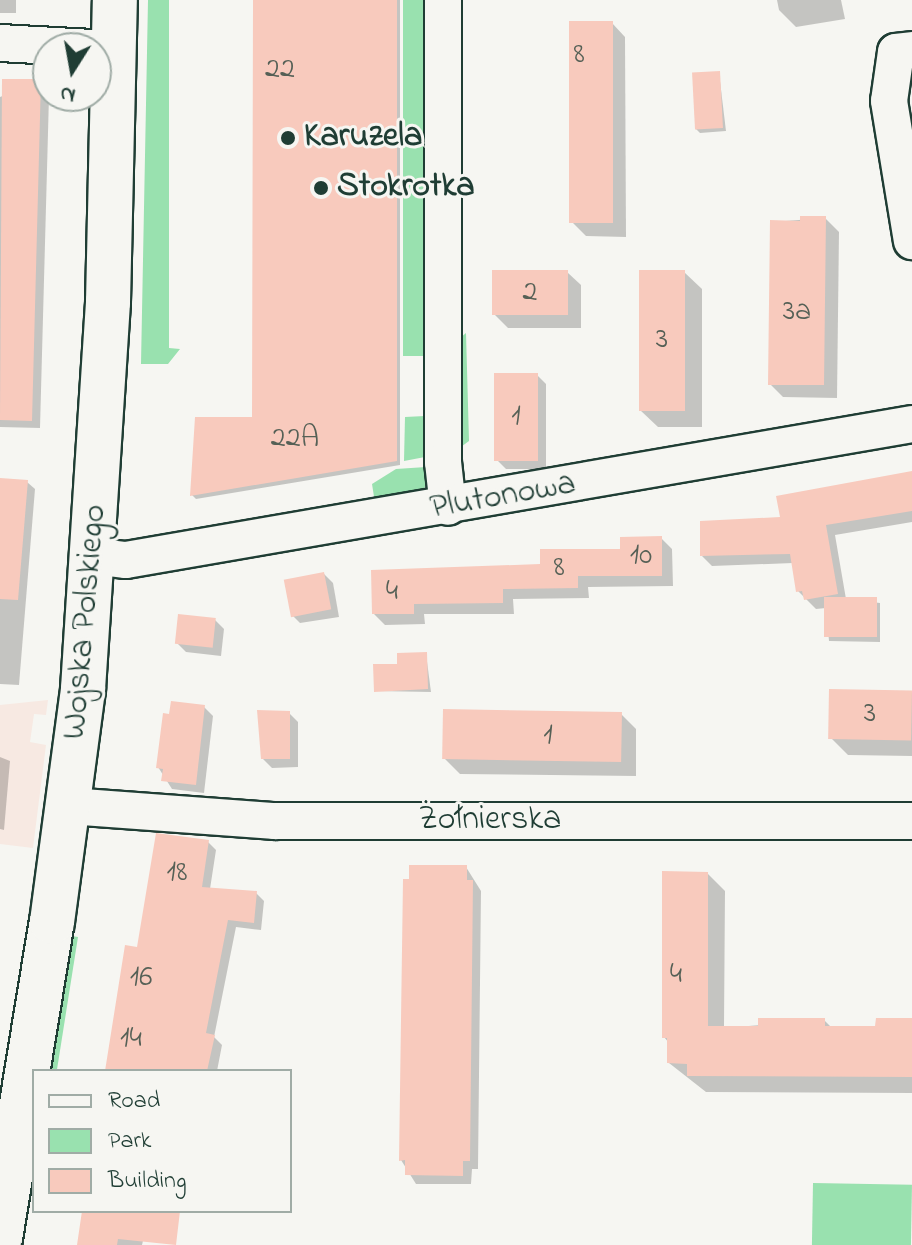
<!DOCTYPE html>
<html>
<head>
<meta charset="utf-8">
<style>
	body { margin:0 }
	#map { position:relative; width:912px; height:1245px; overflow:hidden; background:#f6f6f2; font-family:"Indie Flower",sans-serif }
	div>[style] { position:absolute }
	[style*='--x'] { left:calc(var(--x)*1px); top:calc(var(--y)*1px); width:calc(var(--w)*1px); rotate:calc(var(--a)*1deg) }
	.built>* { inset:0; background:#f7e9e2 }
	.green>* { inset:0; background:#99e1af; transform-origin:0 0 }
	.shadow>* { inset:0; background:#0003; transform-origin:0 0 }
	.building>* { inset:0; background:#f8cabd; transform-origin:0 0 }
	.roads { filter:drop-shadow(2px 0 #1f3d34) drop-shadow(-2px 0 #1f3d34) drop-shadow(0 2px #1f3d34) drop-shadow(0 -2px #1f3d34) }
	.minor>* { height:36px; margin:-18px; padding:0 18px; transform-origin:18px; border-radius:18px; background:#f6f6f2 }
	.tertiary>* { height:44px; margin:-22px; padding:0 22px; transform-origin:22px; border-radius:22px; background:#f6f6f2 }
	.dots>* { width:22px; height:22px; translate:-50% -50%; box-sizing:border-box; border:4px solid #f6f6f2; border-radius:50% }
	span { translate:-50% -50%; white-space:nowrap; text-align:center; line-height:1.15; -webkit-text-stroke:6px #f6f6f2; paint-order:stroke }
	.number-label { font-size:30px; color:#556056 }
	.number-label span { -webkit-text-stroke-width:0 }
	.poi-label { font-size:34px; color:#1f3d34; font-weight:700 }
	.left { translate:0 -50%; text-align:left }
	.street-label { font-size:34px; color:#1f3d34 }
	.legend { position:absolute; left:32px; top:1069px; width:260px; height:144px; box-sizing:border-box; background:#f6f6f2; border:2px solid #a0aca6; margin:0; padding:10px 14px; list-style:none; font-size:24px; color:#1f3d34 }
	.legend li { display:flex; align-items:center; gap:16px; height:40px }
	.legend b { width:40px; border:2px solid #a0aca6 }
	.north { position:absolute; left:32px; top:32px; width:80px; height:80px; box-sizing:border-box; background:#f6f6f2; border:2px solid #a0aca6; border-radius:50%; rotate:191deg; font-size:22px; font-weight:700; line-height:32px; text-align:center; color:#1f3d34 }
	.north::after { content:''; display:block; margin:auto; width:28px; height:36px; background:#1f3d34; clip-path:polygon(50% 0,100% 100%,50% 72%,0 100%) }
</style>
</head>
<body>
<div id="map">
	<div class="built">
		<i style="clip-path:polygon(48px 700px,46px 715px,34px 714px,30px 742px,46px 745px,33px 848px,0 844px,0 705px)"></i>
	</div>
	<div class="green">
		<i style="clip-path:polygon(148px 0,169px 0,169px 348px,180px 349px,168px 364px,141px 364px)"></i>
		<i style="left:403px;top:0;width:27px;height:356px"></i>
		<i style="clip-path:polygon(466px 333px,469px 441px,454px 452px,454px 343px)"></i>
		<i style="clip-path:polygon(425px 416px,425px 457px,404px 461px,405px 417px)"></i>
		<i style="clip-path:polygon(426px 467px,425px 487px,417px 494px,375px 503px,372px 484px,396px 469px)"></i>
		<i style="left:78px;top:937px;width:136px;height:11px;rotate:99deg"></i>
		<i style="left:813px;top:1183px;width:99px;height:62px;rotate:1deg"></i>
	</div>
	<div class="shadow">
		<i style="left:0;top:0;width:16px;height:13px"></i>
		<i style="clip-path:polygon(255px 0,400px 0,400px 465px,196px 499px,192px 495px,254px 419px)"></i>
		<i style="clip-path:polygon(777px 0,841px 0,845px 19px,796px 27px,779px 10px)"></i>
		<i style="clip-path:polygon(612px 23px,625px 37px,626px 237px,586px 236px,572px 222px)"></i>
		<i style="clip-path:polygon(719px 73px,726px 131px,700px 133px,696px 129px)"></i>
		<i style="clip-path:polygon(40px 81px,49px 96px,40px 428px,0 427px,0 97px)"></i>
		<i style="clip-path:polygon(825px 218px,839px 232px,837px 398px,783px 397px,770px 384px,772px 222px)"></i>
		<i style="clip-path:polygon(567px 272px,581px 285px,581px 328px,508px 328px,494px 314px)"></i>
		<i style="clip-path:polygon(684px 272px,702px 289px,702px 427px,658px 427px,640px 410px)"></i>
		<i style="clip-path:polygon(537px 375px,546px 384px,546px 469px,506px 469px,497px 460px)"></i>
		<i style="clip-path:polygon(912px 475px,912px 522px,835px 535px,846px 599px,880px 603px,880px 642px,829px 641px,826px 608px,816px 609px,798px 591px,793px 563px,712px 566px,702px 556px,782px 519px)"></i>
		<i style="clip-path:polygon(0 480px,27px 482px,35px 489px,19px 685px,0 684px)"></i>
		<i style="clip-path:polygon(661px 538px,672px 549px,673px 586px,588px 587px,589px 598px,513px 599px,514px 614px,424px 614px,425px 624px,385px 625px,374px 614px)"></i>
		<i style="clip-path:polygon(324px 574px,333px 583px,339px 617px,300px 623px,291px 614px)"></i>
		<i style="clip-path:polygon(215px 620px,224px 629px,221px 656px,186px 652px,177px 643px)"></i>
		<i style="clip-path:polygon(426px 654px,431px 692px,376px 691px,399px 666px)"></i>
		<i style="clip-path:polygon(912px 692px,912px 756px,848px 755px,831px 738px)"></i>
		<i style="clip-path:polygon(204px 707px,213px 716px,204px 793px,172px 789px,158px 767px)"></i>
		<i style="clip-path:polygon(289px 713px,298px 722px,298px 767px,272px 768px,263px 759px)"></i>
		<i style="clip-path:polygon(621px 714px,636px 729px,636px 776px,460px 774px,445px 759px)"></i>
		<i style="clip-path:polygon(0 757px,10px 761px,4px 830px,0 829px)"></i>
		<i style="clip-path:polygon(208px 842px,216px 850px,210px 889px,256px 893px,264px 901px,261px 930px,236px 927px,214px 1037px,222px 1045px,217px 1071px,107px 1071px,139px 949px)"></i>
		<i style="clip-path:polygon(466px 867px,481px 891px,478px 1169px,472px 1169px,471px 1184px,416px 1184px,401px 1160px)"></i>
		<i style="clip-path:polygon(708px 874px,725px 891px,724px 1028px,824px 1020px,832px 1028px,876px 1028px,912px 1020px,912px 1093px,706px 1092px,669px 1063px,669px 1043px,664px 1037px)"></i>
		<i style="clip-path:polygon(84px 1211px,150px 1211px,142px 1245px,79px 1245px)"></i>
	</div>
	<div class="building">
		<i style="clip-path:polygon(253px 0,397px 0,397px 461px,190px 496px,195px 417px,252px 417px)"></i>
		<i style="left:569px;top:21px;width:44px;height:202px"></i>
		<i style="left:720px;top:71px;width:57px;height:28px;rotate:87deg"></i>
		<i style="clip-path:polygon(2px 79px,41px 79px,32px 421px,0 420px)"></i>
		<i style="clip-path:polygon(800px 216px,826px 216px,824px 385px,768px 385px,770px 220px,800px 221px)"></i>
		<i style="left:492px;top:270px;width:76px;height:45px"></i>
		<i style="left:639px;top:270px;width:46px;height:141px"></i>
		<i style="left:494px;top:373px;width:44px;height:88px"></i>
		<i style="clip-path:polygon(912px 471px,912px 511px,826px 525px,838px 594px,804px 600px,802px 591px,796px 592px,790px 554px,700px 556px,700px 521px,780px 517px,776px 496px)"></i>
		<i style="clip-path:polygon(0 478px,28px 480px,18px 600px,0 599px)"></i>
		<i style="clip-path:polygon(662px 536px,662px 576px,578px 576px,578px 588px,503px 589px,503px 603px,414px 604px,414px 614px,372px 614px,371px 570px,540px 564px,540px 549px,620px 549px,620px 537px)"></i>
		<i style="left:324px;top:572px;width:38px;height:41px;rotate:79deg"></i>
		<i style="left:824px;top:597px;width:53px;height:40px"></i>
		<i style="left:178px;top:614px;width:38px;height:30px;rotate:6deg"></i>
		<i style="clip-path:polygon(427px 652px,428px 689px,374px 692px,373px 664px,397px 664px,397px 653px)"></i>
		<i style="left:829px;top:689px;width:83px;height:50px;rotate:1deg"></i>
		<i style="clip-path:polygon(171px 701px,205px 705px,196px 785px,161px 781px,163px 769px,156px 768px,163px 713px,169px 714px)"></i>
		<i style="left:443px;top:709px;width:179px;height:50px;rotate:1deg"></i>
		<i style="clip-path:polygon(257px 710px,290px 711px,290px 759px,261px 759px)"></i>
		<i style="clip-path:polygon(156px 833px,209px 840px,202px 887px,257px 891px,254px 923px,228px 920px,206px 1033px,215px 1035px,207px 1071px,105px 1071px,125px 945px,137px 947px)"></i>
		<i style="clip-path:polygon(409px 865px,467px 865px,467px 880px,473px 880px,470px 1161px,463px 1161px,463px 1176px,405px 1175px,405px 1160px,399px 1161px,403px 879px,409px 879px)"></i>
		<i style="clip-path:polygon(662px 871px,708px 872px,708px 1026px,758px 1026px,758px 1018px,825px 1018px,825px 1026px,875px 1026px,876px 1018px,912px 1018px,912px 1077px,687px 1076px,687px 1064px,667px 1063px,667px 1038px,662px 1038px)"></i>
		<i style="clip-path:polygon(82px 1211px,180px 1211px,176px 1245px,118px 1239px,117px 1245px,77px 1245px)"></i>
	</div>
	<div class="roads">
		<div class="minor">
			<i style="--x:443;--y:0;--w:462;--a:90"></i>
			<i style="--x:443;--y:462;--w:45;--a:83.7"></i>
			<i style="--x:0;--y:43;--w:92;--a:3.1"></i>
			<i style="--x:912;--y:50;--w:16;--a:173"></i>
			<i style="--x:896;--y:52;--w:49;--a:98.1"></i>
			<i style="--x:889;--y:101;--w:142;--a:80.7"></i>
			<i style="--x:93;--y:556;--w:33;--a:7"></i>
			<i style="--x:126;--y:560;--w:798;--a:-9.82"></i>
			<i style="--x:69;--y:806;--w:207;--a:4.2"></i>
			<i style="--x:275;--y:821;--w:637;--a:0"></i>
		</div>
		<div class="tertiary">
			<i style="--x:0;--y:1238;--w:320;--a:-80.7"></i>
			<i style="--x:52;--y:922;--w:235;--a:-82.4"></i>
			<i style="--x:83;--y:689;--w:388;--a:-86.3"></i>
			<i style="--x:108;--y:302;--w:302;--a:-88.7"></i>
		</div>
	</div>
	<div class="dots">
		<i style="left:288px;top:138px;background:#1f3d34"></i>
		<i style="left:321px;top:188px;background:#1f3d34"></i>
	</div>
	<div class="number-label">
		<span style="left:579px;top:55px">8</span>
		<span style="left:280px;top:70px">22</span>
		<span style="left:530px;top:293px">2</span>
		<span style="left:797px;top:312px">3a</span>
		<span style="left:662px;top:340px">3</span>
		<span style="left:516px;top:417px">1</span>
		<span style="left:295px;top:439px">22A</span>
		<span style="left:641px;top:556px">10</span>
		<span style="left:559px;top:568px">8</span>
		<span style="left:392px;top:592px">4</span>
		<span style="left:870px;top:714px">3</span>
		<span style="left:548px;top:736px">1</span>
		<span style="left:177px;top:873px">18</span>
		<span style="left:676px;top:975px">4</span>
		<span style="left:141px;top:978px">16</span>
		<span style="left:131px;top:1039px">14</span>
	</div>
	<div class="poi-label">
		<span class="left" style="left:304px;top:138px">Karuzela</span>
		<span class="left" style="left:337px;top:188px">Stokrotka</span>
	</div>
	<div class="street-label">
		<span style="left:503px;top:497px;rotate:-10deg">Plutonowa</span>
		<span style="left:86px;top:622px;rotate:-85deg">Wojska Polskiego</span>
		<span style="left:490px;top:821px">Żołnierska</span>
	</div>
	<ul class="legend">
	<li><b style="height:10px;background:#f6f6f2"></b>Road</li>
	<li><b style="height:22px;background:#99e1af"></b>Park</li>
	<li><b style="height:22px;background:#f8cabd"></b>Building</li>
	</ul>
	<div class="north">N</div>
</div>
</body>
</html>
